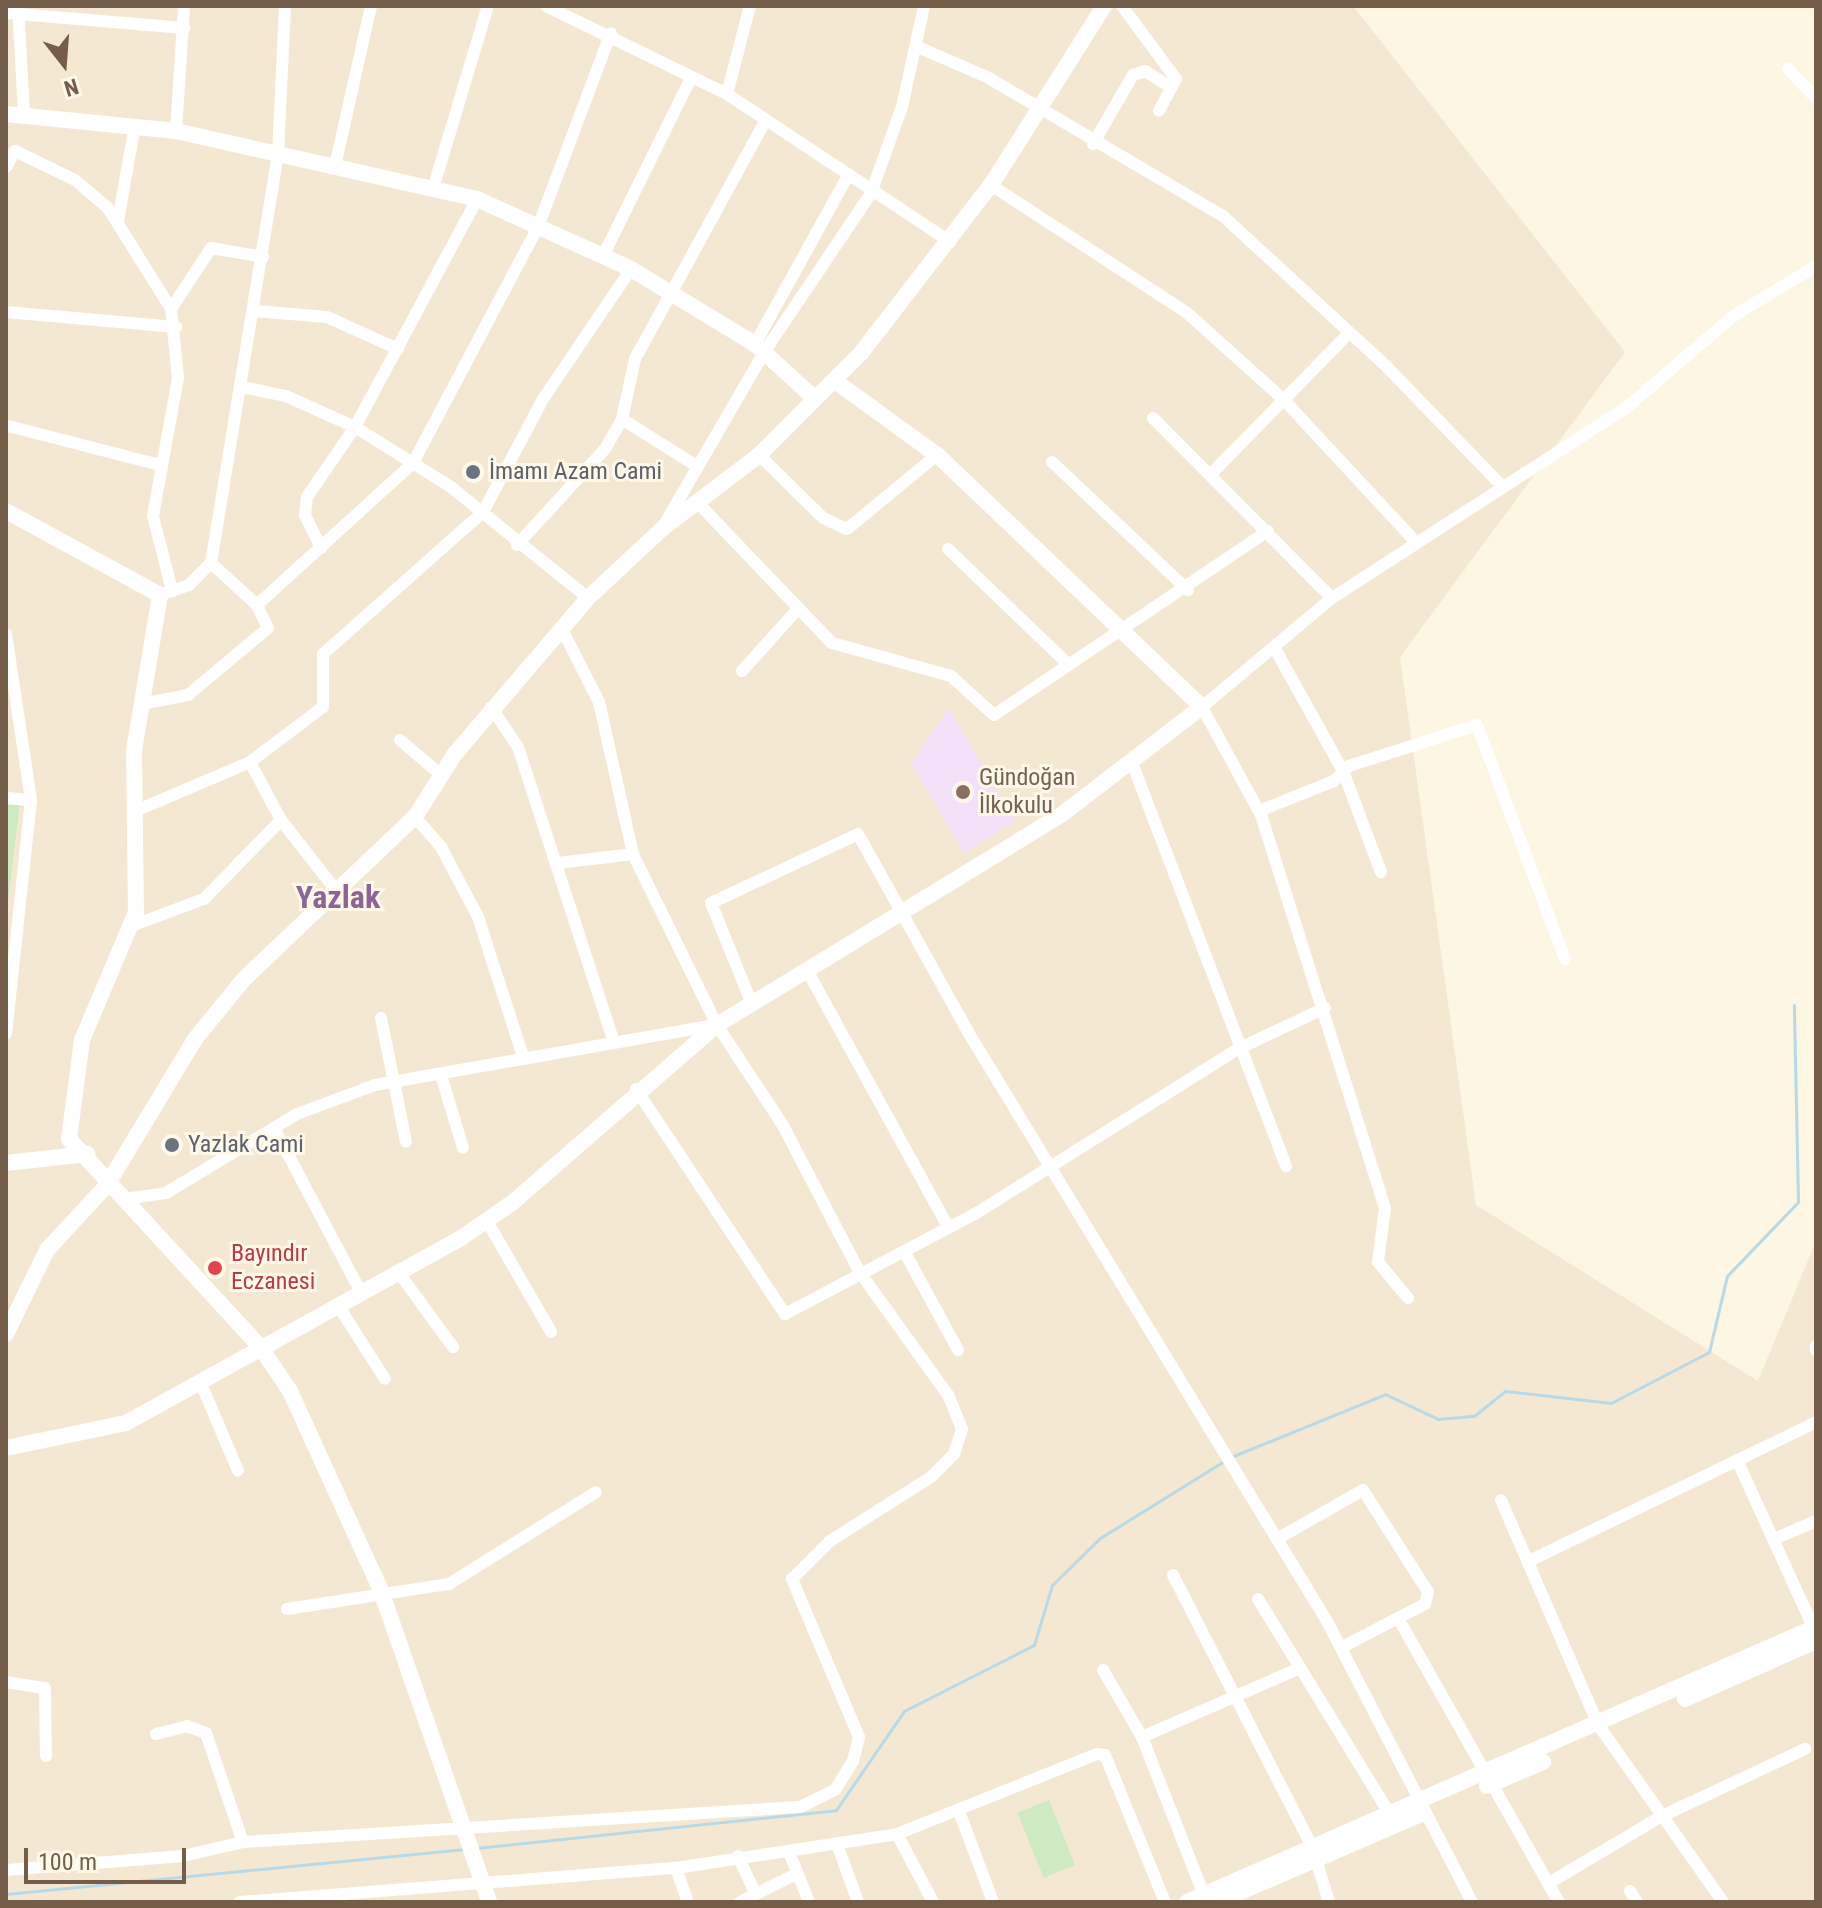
<!DOCTYPE html>
<html>
<head>
<meta charset="utf-8">
<style>
	body { margin:0 }
	#map { position:relative; width:1822px; height:1908px; overflow:hidden; background:#fcf6e3; font-family:"Roboto Condensed",sans-serif }
	div>[style] { position:absolute }
	[style*='--x'] { left:calc(var(--x)*1px); top:calc(var(--y)*1px); width:calc(var(--w)*1px); rotate:calc(var(--a)*1deg) }
	.residential>* { inset:0; background:#f4e8d2 }
	.education>* { inset:0; background:#f3e0f9 }
	.green>* { inset:0; background:#cdeac2; transform-origin:0 0 }
	.stream>* { height:3px; margin:-1.5px; padding:0 1.5px; transform-origin:1.5px; border-radius:1.5px; background:#b8dae6 }
	.street>* { height:12px; margin:-6px; padding:0 6px; transform-origin:6px; border-radius:6px; background:#fff }
	.secondary>* { height:16px; margin:-8px; padding:0 8px; transform-origin:8px; border-radius:8px; background:#fff }
	.dots>* { width:22px; height:22px; translate:-50% -50%; box-sizing:border-box; border:4px solid #fff9ea; border-radius:50% }
	span { translate:-50% -50%; white-space:nowrap; text-align:center; line-height:1.15; -webkit-text-stroke:6px #fff9ea; paint-order:stroke }
	.worship-label { font-size:24px; color:#5b616d }
	.left { translate:0 -50%; text-align:left }
	.education-label { font-size:24px; color:#785e54 }
	.health-label { font-size:24px; color:#be3a42 }
	.district-label { font-size:32px; color:#8d6498; font-weight:700 }
	.frame { position:absolute; inset:0; border:8px solid #755e49; pointer-events:none }
	.north { position:absolute; left:24px; top:24px; width:80px; height:80px; -webkit-text-stroke:6px #fff9ea; paint-order:stroke; rotate:163deg; font-size:22px; font-weight:700; line-height:32px; text-align:center; color:#755e49 }
	.north::after { content:''; display:block; margin:auto; width:28px; height:36px; background:#755e49; clip-path:polygon(50% 0,100% 100%,50% 72%,0 100%) }
	.scale { position:absolute; left:24px; top:1848px; width:162px; height:36px; box-sizing:border-box; border:4px solid #755e49; border-top:0; padding-left:10px; font-size:24px; line-height:28px; white-space:nowrap; color:#755e49; -webkit-text-stroke:6px #fff9ea; paint-order:stroke }
</style>
</head>
<body>
<div id="map">
	<div class="residential">
		<i style="clip-path:polygon(6px 6px,1353px 6px,1625px 352px,1400px 657px,1476px 1205px,1758px 1381px,1816px 1241px,1816px 1902px,6px 1902px)"></i>
	</div>
	<div class="education">
		<i style="clip-path:polygon(949px 708px,1015px 821px,964px 853px,911px 763px)"></i>
	</div>
	<div class="green">
		<i style="clip-path:polygon(6px 801px,20px 801px,6px 919px)"></i>
		<i style="left:1049px;top:1800px;width:70px;height:34px;rotate:68deg"></i>
	</div>
	<div class="stream">
		<i style="--x:1231;--y:1457;--w:166;--a:-22.2"></i>
		<i style="--x:1385;--y:1394;--w:59;--a:25.3"></i>
		<i style="--x:1438;--y:1419;--w:36;--a:-5"></i>
		<i style="--x:1474;--y:1416;--w:40;--a:-39"></i>
		<i style="--x:1505;--y:1391;--w:107;--a:6.5"></i>
		<i style="--x:1611;--y:1403;--w:110;--a:-27.5"></i>
		<i style="--x:1709;--y:1352;--w:78;--a:-76.7"></i>
		<i style="--x:1727;--y:1276;--w:103;--a:-46.2"></i>
		<i style="--x:1798;--y:1202;--w:197;--a:-91.2"></i>
		<i style="--x:476;--y:1848;--w:362;--a:-6"></i>
		<i style="--x:836;--y:1810;--w:120;--a:-55.5"></i>
		<i style="--x:904;--y:1711;--w:146;--a:-26.9"></i>
		<i style="--x:1034;--y:1645;--w:63;--a:-73.3"></i>
		<i style="--x:1052;--y:1585;--w:67;--a:-44.4"></i>
		<i style="--x:1100;--y:1538;--w:146;--a:-31.8"></i>
		<i style="--x:6;--y:1894;--w:461;--a:-5.6"></i>
	</div>
	<div class="street">
		<i style="--x:18;--y:6;--w:109;--a:86.8"></i>
		<i style="--x:546;--y:6;--w:201;--a:25.9"></i>
		<i style="--x:727;--y:94;--w:268;--a:33.5"></i>
		<i style="--x:1122;--y:6;--w:91;--a:53.5"></i>
		<i style="--x:1176;--y:79;--w:36;--a:118"></i>
		<i style="--x:6;--y:13;--w:179;--a:4.8"></i>
		<i style="--x:918;--y:47;--w:75;--a:23.5"></i>
		<i style="--x:987;--y:77;--w:274;--a:30.5"></i>
		<i style="--x:1223;--y:216;--w:222;--a:42.6"></i>
		<i style="--x:1386;--y:366;--w:165;--a:46"></i>
		<i style="--x:1788;--y:69;--w:40;--a:46"></i>
		<i style="--x:727;--y:94;--w:91;--a:-75.4"></i>
		<i style="--x:176;--y:131;--w:125;--a:-86.3"></i>
		<i style="--x:1093;--y:144;--w:80;--a:-59.9"></i>
		<i style="--x:1133;--y:75;--w:13;--a:-18"></i>
		<i style="--x:1145;--y:71;--w:28;--a:32"></i>
		<i style="--x:335;--y:166;--w:164;--a:-77.3"></i>
		<i style="--x:6;--y:167;--w:18;--a:-61"></i>
		<i style="--x:15;--y:151;--w:67;--a:25.8"></i>
		<i style="--x:75;--y:180;--w:43;--a:40.3"></i>
		<i style="--x:108;--y:208;--w:119;--a:58"></i>
		<i style="--x:171;--y:309;--w:69;--a:84.2"></i>
		<i style="--x:178;--y:378;--w:140;--a:100.3"></i>
		<i style="--x:153;--y:516;--w:76;--a:75.6"></i>
		<i style="--x:991;--y:185;--w:233;--a:33.1"></i>
		<i style="--x:1186;--y:312;--w:129;--a:41.9"></i>
		<i style="--x:1282;--y:398;--w:194;--a:47.1"></i>
		<i style="--x:433;--y:189;--w:191;--a:-73.3"></i>
		<i style="--x:118;--y:221;--w:97;--a:-80"></i>
		<i style="--x:604;--y:254;--w:196;--a:-63.7"></i>
		<i style="--x:171;--y:309;--w:73;--a:-56.7"></i>
		<i style="--x:211;--y:248;--w:53;--a:9.8"></i>
		<i style="--x:254;--y:311;--w:73;--a:4.7"></i>
		<i style="--x:327;--y:317;--w:78;--a:24.3"></i>
		<i style="--x:6;--y:312;--w:171;--a:5"></i>
		<i style="--x:755;--y:344;--w:194;--a:-61.1"></i>
		<i style="--x:242;--y:387;--w:45;--a:11.6"></i>
		<i style="--x:286;--y:396;--w:76;--a:24.2"></i>
		<i style="--x:355;--y:427;--w:113;--a:32"></i>
		<i style="--x:451;--y:487;--w:176;--a:39"></i>
		<i style="--x:1153;--y:418;--w:254;--a:45.2"></i>
		<i style="--x:622;--y:419;--w:86;--a:32.2"></i>
		<i style="--x:8;--y:426;--w:157;--a:14.4"></i>
		<i style="--x:759;--y:455;--w:90;--a:44.5"></i>
		<i style="--x:823;--y:518;--w:26;--a:25"></i>
		<i style="--x:847;--y:529;--w:117;--a:-39.4"></i>
		<i style="--x:1052;--y:462;--w:187;--a:43.3"></i>
		<i style="--x:1212;--y:473;--w:194;--a:-45.6"></i>
		<i style="--x:698;--y:503;--w:194;--a:46.3"></i>
		<i style="--x:832;--y:643;--w:123;--a:15.5"></i>
		<i style="--x:951;--y:676;--w:58;--a:42.2"></i>
		<i style="--x:994;--y:715;--w:330;--a:-33.9"></i>
		<i style="--x:664;--y:525;--w:201;--a:-59.9"></i>
		<i style="--x:765;--y:351;--w:190;--a:-56.1"></i>
		<i style="--x:871;--y:193;--w:91;--a:-70.2"></i>
		<i style="--x:902;--y:107;--w:103;--a:-77.7"></i>
		<i style="--x:517;--y:545;--w:130;--a:-47.5"></i>
		<i style="--x:605;--y:449;--w:34;--a:-60"></i>
		<i style="--x:622;--y:419;--w:61;--a:-77.8"></i>
		<i style="--x:635;--y:359;--w:273;--a:-61.3"></i>
		<i style="--x:321;--y:548;--w:37;--a:-116"></i>
		<i style="--x:305;--y:515;--w:18;--a:-84"></i>
		<i style="--x:307;--y:497;--w:85;--a:-55.6"></i>
		<i style="--x:355;--y:427;--w:259;--a:-61.8"></i>
		<i style="--x:948;--y:549;--w:165;--a:43.8"></i>
		<i style="--x:160;--y:595;--w:31;--a:-19"></i>
		<i style="--x:189;--y:585;--w:31;--a:-45"></i>
		<i style="--x:211;--y:563;--w:414;--a:-80.7"></i>
		<i style="--x:278;--y:154;--w:148;--a:-87.3"></i>
		<i style="--x:257;--y:605;--w:211;--a:-42.3"></i>
		<i style="--x:413;--y:463;--w:267;--a:-62.1"></i>
		<i style="--x:538;--y:227;--w:207;--a:-69.4"></i>
		<i style="--x:6;--y:634;--w:168;--a:81.4"></i>
		<i style="--x:31;--y:800;--w:235;--a:96.1"></i>
		<i style="--x:1274;--y:647;--w:142;--a:60.9"></i>
		<i style="--x:1343;--y:771;--w:108;--a:69.4"></i>
		<i style="--x:742;--y:671;--w:82;--a:-48"></i>
		<i style="--x:142;--y:704;--w:47;--a:-11.1"></i>
		<i style="--x:188;--y:695;--w:104;--a:-39.9"></i>
		<i style="--x:268;--y:628;--w:25;--a:-116"></i>
		<i style="--x:257;--y:605;--w:62;--a:-137.6"></i>
		<i style="--x:491;--y:707;--w:48;--a:56"></i>
		<i style="--x:518;--y:747;--w:307;--a:72"></i>
		<i style="--x:400;--y:740;--w:52;--a:40.4"></i>
		<i style="--x:1131;--y:760;--w:435;--a:69.1"></i>
		<i style="--x:250;--y:762;--w:66;--a:61.9"></i>
		<i style="--x:281;--y:820;--w:93;--a:52"></i>
		<i style="--x:6;--y:798;--w:25;--a:5"></i>
		<i style="--x:1259;--y:811;--w:81;--a:-21.8"></i>
		<i style="--x:1334;--y:781;--w:21;--a:-45"></i>
		<i style="--x:1349;--y:766;--w:134;--a:-17.8"></i>
		<i style="--x:1477;--y:725;--w:250;--a:69.4"></i>
		<i style="--x:133;--y:812;--w:127;--a:-23.1"></i>
		<i style="--x:250;--y:762;--w:91;--a:-37"></i>
		<i style="--x:323;--y:707;--w:53;--a:-90"></i>
		<i style="--x:323;--y:654;--w:214;--a:-41.6"></i>
		<i style="--x:483;--y:512;--w:128;--a:-62"></i>
		<i style="--x:543;--y:399;--w:157;--a:-55.9"></i>
		<i style="--x:415;--y:817;--w:40;--a:49"></i>
		<i style="--x:441;--y:847;--w:79;--a:62.1"></i>
		<i style="--x:478;--y:917;--w:149;--a:72.1"></i>
		<i style="--x:558;--y:863;--w:76;--a:-6.8"></i>
		<i style="--x:129;--y:927;--w:80;--a:-20.5"></i>
		<i style="--x:204;--y:899;--w:110;--a:-45.7"></i>
		<i style="--x:808;--y:972;--w:289;--a:61.2"></i>
		<i style="--x:752;--y:1004;--w:109;--a:-112.1"></i>
		<i style="--x:711;--y:903;--w:162;--a:-25.1"></i>
		<i style="--x:858;--y:834;--w:227;--a:60.9"></i>
		<i style="--x:968;--y:1032;--w:692;--a:58.65"></i>
		<i style="--x:1328;--y:1623;--w:314;--a:62.7"></i>
		<i style="--x:381;--y:1018;--w:126;--a:78.6"></i>
		<i style="--x:441;--y:1075;--w:76;--a:73.2"></i>
		<i style="--x:636;--y:1089;--w:270;--a:56.5"></i>
		<i style="--x:785;--y:1314;--w:215;--a:-27.8"></i>
		<i style="--x:975;--y:1214;--w:313;--a:-32.1"></i>
		<i style="--x:1240;--y:1048;--w:94;--a:-25.2"></i>
		<i style="--x:274;--y:1128;--w:188;--a:62.1"></i>
		<i style="--x:124;--y:1199;--w:42;--a:-8.1"></i>
		<i style="--x:166;--y:1193;--w:153;--a:-31.1"></i>
		<i style="--x:297;--y:1114;--w:83;--a:-20.4"></i>
		<i style="--x:375;--y:1085;--w:347;--a:-10"></i>
		<i style="--x:487;--y:1221;--w:128;--a:60"></i>
		<i style="--x:904;--y:1251;--w:113;--a:61.4"></i>
		<i style="--x:399;--y:1273;--w:92;--a:53.9"></i>
		<i style="--x:1408;--y:1298;--w:47;--a:-129.8"></i>
		<i style="--x:1378;--y:1262;--w:54;--a:-82.6"></i>
		<i style="--x:1385;--y:1208;--w:410;--a:-107.5"></i>
		<i style="--x:1262;--y:817;--w:125;--a:-118.6"></i>
		<i style="--x:1202;--y:707;--w:170;--a:-40"></i>
		<i style="--x:1332;--y:598;--w:350;--a:-32.9"></i>
		<i style="--x:1626;--y:408;--w:140;--a:-40.6"></i>
		<i style="--x:1732;--y:317;--w:98;--a:-31.3"></i>
		<i style="--x:339;--y:1307;--w:85;--a:57.4"></i>
		<i style="--x:1816;--y:1346;--w:4;--a:90"></i>
		<i style="--x:202;--y:1386;--w:92;--a:67"></i>
		<i style="--x:1737;--y:1460;--w:190;--a:65.5"></i>
		<i style="--x:1501;--y:1500;--w:246;--a:66.6"></i>
		<i style="--x:1599;--y:1726;--w:215;--a:54.8"></i>
		<i style="--x:1277;--y:1539;--w:99;--a:-29.7"></i>
		<i style="--x:1363;--y:1490;--w:121;--a:57.5"></i>
		<i style="--x:1428;--y:1592;--w:12;--a:104"></i>
		<i style="--x:1425;--y:1604;--w:93;--a:152.6"></i>
		<i style="--x:1774;--y:1539;--w:46;--a:-23.2"></i>
		<i style="--x:1529;--y:1561;--w:319;--a:-25.8"></i>
		<i style="--x:1173;--y:1575;--w:305;--a:62.9"></i>
		<i style="--x:1312;--y:1847;--w:58;--a:72.8"></i>
		<i style="--x:1258;--y:1599;--w:252;--a:58.5"></i>
		<i style="--x:287;--y:1609;--w:164;--a:-8.8"></i>
		<i style="--x:449;--y:1584;--w:173;--a:-32"></i>
		<i style="--x:1398;--y:1618;--w:326;--a:60.5"></i>
		<i style="--x:1103;--y:1670;--w:78;--a:59.8"></i>
		<i style="--x:1142;--y:1737;--w:170;--a:68.6"></i>
		<i style="--x:6;--y:1682;--w:39;--a:9"></i>
		<i style="--x:45;--y:1688;--w:68;--a:89.2"></i>
		<i style="--x:156;--y:1734;--w:32;--a:-14"></i>
		<i style="--x:187;--y:1726;--w:20;--a:20"></i>
		<i style="--x:206;--y:1733;--w:115;--a:71.3"></i>
		<i style="--x:243;--y:1842;--w:558;--a:-3.6"></i>
		<i style="--x:800;--y:1807;--w:39;--a:-26"></i>
		<i style="--x:835;--y:1790;--w:34;--a:-58"></i>
		<i style="--x:853;--y:1761;--w:25;--a:-76"></i>
		<i style="--x:859;--y:1737;--w:172;--a:-113"></i>
		<i style="--x:792;--y:1579;--w:54;--a:-45"></i>
		<i style="--x:830;--y:1541;--w:120;--a:-32.4"></i>
		<i style="--x:931;--y:1477;--w:33;--a:-45"></i>
		<i style="--x:954;--y:1454;--w:26;--a:-72"></i>
		<i style="--x:962;--y:1429;--w:37;--a:-112"></i>
		<i style="--x:948;--y:1395;--w:153;--a:-125.7"></i>
		<i style="--x:859;--y:1271;--w:166;--a:-117.6"></i>
		<i style="--x:782;--y:1124;--w:118;--a:-123.3"></i>
		<i style="--x:717;--y:1025;--w:191;--a:-116.2"></i>
		<i style="--x:633;--y:854;--w:156;--a:-102.6"></i>
		<i style="--x:599;--y:702;--w:82;--a:-116.9"></i>
		<i style="--x:1142;--y:1737;--w:172;--a:-23.6"></i>
		<i style="--x:960;--y:1814;--w:94;--a:69.4"></i>
		<i style="--x:897;--y:1834;--w:77;--a:62.1"></i>
		<i style="--x:837;--y:1844;--w:62;--a:70.1"></i>
		<i style="--x:789;--y:1852;--w:54;--a:68.2"></i>
		<i style="--x:738;--y:1856;--w:38;--a:65"></i>
		<i style="--x:676;--y:1868;--w:36;--a:71"></i>
		<i style="--x:6;--y:1870;--w:178;--a:-4.5"></i>
		<i style="--x:183;--y:1856;--w:62;--a:-13.1"></i>
		<i style="--x:1549;--y:1883;--w:131;--a:-30.7"></i>
		<i style="--x:1662;--y:1816;--w:158;--a:-25.1"></i>
		<i style="--x:1630;--y:1891;--w:13;--a:58"></i>
		<i style="--x:240;--y:1902;--w:437;--a:-4.5"></i>
		<i style="--x:676;--y:1868;--w:224;--a:-8.7"></i>
		<i style="--x:897;--y:1834;--w:215;--a:-21.8"></i>
		<i style="--x:1097;--y:1754;--w:8;--a:7"></i>
		<i style="--x:1105;--y:1755;--w:159;--a:67.8"></i>
		<i style="--x:740;--y:1902;--w:63;--a:-26.6"></i>
	</div>
	<div class="secondary">
		<i style="--x:6;--y:114;--w:171;--a:5.7"></i>
		<i style="--x:176;--y:131;--w:309;--a:12.7"></i>
		<i style="--x:477;--y:199;--w:169;--a:24.4"></i>
		<i style="--x:631;--y:269;--w:145;--a:31.2"></i>
		<i style="--x:755;--y:344;--w:81;--a:42.5"></i>
		<i style="--x:6;--y:511;--w:175;--a:28.6"></i>
		<i style="--x:160;--y:595;--w:158;--a:99.5"></i>
		<i style="--x:134;--y:751;--w:161;--a:89.3"></i>
		<i style="--x:136;--y:912;--w:139;--a:112.9"></i>
		<i style="--x:82;--y:1040;--w:100;--a:97.5"></i>
		<i style="--x:69;--y:1139;--w:284;--a:47.4"></i>
		<i style="--x:261;--y:1348;--w:52;--a:56"></i>
		<i style="--x:290;--y:1391;--w:220;--a:65.5"></i>
		<i style="--x:381;--y:1591;--w:329;--a:70.8"></i>
		<i style="--x:6;--y:1163;--w:82;--a:-6.3"></i>
		<i style="--x:6;--y:1334;--w:93;--a:-64"></i>
		<i style="--x:47;--y:1250;--w:88;--a:-47.3"></i>
		<i style="--x:107;--y:1185;--w:170;--a:-58.9"></i>
		<i style="--x:195;--y:1039;--w:77;--a:-50.8"></i>
		<i style="--x:244;--y:979;--w:236;--a:-43.5"></i>
		<i style="--x:415;--y:817;--w:73;--a:-57.8"></i>
		<i style="--x:454;--y:755;--w:206;--a:-49.5"></i>
		<i style="--x:588;--y:598;--w:103;--a:-43"></i>
		<i style="--x:663;--y:528;--w:121;--a:-37.2"></i>
		<i style="--x:759;--y:455;--w:144;--a:-45"></i>
		<i style="--x:861;--y:353;--w:212;--a:-52.3"></i>
		<i style="--x:991;--y:185;--w:212;--a:-57.7"></i>
		<i style="--x:6;--y:1448;--w:123;--a:-11.8"></i>
		<i style="--x:126;--y:1423;--w:383;--a:-28.9"></i>
		<i style="--x:461;--y:1238;--w:62;--a:-34.5"></i>
		<i style="--x:512;--y:1203;--w:271;--a:-41"></i>
		<i style="--x:717;--y:1025;--w:403;--a:-31.4"></i>
		<i style="--x:1061;--y:815;--w:178;--a:-37.5"></i>
		<i style="--x:1202;--y:707;--w:366;--a:-136.4"></i>
		<i style="--x:937;--y:455;--w:126;--a:-144"></i>
		<i style="--x:1685;--y:1699;--w:143;--a:-23.9"></i>
		<i style="--x:1487;--y:1786;--w:61;--a:-23.2"></i>
		<i style="--x:1187;--y:1902;--w:686;--a:-23.62"></i>
		<i style="--x:1217;--y:1902;--w:222;--a:-23.3"></i>
	</div>
	<div class="dots">
		<i style="left:473px;top:472px;background:#6b7280"></i>
		<i style="left:963px;top:792px;background:#8d6e63"></i>
		<i style="left:172px;top:1145px;background:#6b7280"></i>
		<i style="left:215px;top:1268px;background:#e0444e"></i>
	</div>
	<div class="worship-label">
		<span class="left" style="left:489px;top:472px">İmamı Azam Cami</span>
		<span class="left" style="left:188px;top:1145px">Yazlak Cami</span>
	</div>
	<div class="education-label">
		<span class="left" style="left:979px;top:792px">Gündoğan<br>İlkokulu</span>
	</div>
	<div class="health-label">
		<span class="left" style="left:231px;top:1268px">Bayındır<br>Eczanesi</span>
	</div>
	<div class="district-label">
		<span style="left:338px;top:897px">Yazlak</span>
	</div>
	<div class="frame"></div>
	<div class="north">N</div>
	<div class="scale">100 m</div>
</div>
</body>
</html>
